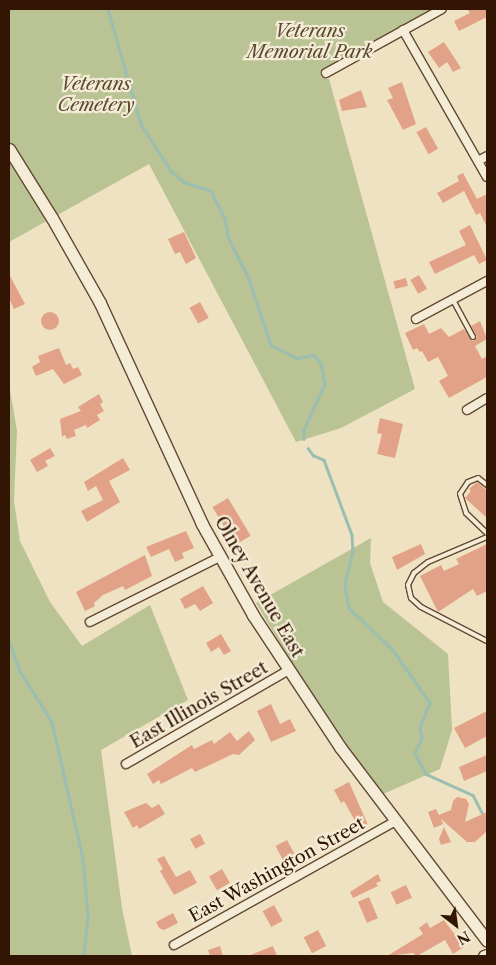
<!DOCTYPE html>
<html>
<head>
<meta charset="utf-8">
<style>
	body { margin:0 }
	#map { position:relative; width:496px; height:965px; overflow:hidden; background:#efe2c2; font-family:"Libre Caslon Text",serif }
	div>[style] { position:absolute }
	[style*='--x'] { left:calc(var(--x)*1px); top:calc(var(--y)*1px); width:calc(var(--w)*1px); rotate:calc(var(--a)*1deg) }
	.green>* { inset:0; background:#b9c393 }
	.stream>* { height:2.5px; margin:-1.25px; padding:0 1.25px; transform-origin:1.25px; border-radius:1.25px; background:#9abeb1 }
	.building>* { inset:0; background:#e2a287; transform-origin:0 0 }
	.round { border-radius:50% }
	.roads { filter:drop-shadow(1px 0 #614933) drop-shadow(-1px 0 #614933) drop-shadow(0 1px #614933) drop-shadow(0 -1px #614933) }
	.service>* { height:4px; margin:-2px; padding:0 2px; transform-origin:2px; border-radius:2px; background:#f5ecd7 }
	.minor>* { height:8px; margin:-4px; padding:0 4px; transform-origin:4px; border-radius:4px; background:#f5ecd7 }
	.secondary>* { height:11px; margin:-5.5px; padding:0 5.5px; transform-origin:5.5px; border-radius:5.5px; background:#f5ecd7 }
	span { translate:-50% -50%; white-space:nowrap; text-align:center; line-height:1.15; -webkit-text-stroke:4.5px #f5ecd7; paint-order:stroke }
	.park-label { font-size:18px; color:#5a4a2e; font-style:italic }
	.street-label { font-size:18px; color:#321603 }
	.frame { position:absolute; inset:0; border:10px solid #321603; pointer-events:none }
	.north { position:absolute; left:431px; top:900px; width:50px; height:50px; -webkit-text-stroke:4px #f5ecd7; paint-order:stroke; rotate:150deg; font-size:14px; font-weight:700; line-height:20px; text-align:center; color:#321603 }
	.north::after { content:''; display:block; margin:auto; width:18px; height:22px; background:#321603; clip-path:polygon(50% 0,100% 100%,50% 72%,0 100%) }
</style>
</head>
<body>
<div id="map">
	<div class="green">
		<i style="clip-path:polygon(9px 9px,442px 9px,320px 77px,329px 79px,415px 389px,341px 428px,296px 442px,149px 164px,9px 242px)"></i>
		<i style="clip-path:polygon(9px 384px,17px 431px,14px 501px,20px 541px,50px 602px,82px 646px,150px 605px,188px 700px,101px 750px,122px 908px,132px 956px,9px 956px)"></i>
		<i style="clip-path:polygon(371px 538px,370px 563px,383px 602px,448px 654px,452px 730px,440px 769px,381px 795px,294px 667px,256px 603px)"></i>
	</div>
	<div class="stream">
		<i style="--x:108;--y:9;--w:120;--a:74"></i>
		<i style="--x:141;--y:124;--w:56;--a:57.4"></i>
		<i style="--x:171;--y:171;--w:17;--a:40"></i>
		<i style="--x:184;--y:182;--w:28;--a:18"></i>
		<i style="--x:211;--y:191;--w:31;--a:63"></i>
		<i style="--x:225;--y:219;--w:20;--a:79"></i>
		<i style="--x:229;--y:239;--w:45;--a:63.4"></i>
		<i style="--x:249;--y:279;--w:70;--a:71.6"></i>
		<i style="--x:271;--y:345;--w:29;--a:27"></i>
		<i style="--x:297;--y:358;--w:16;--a:-11"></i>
		<i style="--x:313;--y:355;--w:11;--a:45"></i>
		<i style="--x:321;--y:363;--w:21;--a:79"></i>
		<i style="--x:325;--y:384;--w:51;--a:114.5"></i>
		<i style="--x:304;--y:430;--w:9;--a:90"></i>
		<i style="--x:308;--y:448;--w:9;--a:54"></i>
		<i style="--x:313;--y:455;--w:12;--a:24"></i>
		<i style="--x:324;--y:460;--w:80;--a:69.5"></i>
		<i style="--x:352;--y:535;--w:17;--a:87"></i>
		<i style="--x:353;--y:552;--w:34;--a:104"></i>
		<i style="--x:345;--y:585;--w:23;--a:80"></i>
		<i style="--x:349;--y:608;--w:61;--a:43.7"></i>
		<i style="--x:393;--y:650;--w:65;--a:55.1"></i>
		<i style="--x:430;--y:703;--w:27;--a:112"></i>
		<i style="--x:420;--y:728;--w:10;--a:79"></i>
		<i style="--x:422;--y:738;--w:17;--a:114"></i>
		<i style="--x:415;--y:754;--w:23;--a:61"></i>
		<i style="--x:426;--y:774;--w:51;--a:24.1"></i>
		<i style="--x:473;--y:795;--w:22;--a:63"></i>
		<i style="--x:9;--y:641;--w:32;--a:70"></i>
		<i style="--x:20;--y:671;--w:60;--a:57.9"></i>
		<i style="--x:52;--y:722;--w:139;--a:77.2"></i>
		<i style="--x:83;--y:858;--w:57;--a:85"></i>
		<i style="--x:88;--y:915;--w:41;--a:95.6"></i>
	</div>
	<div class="building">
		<i style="clip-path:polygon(467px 9px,487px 9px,487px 17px,459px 31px,454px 21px,470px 13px)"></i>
		<i style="clip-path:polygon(444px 42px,461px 68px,453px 72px,447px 62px,439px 68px,428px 52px)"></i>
		<i style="clip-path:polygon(402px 82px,416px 124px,403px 130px,387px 100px,393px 98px,388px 88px)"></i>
		<i style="clip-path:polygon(361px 90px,367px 107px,342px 111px,339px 100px)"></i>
		<i style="left:426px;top:127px;width:25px;height:11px;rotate:61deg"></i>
		<i style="clip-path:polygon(463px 173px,477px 199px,487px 194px,487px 227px,480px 213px,476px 215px,464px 191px,443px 203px,437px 193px,459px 181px,457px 176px)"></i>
		<i style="clip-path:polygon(470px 225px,487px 260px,479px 264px,474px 255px,435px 274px,429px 262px,466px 245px,459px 231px)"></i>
		<i style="clip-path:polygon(184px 232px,196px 258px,186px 264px,180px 252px,175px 254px,168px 239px)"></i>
		<i style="clip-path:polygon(9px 274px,25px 304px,14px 309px,9px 298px)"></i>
		<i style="left:419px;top:275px;width:16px;height:10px;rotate:60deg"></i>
		<i style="left:406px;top:278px;width:8px;height:13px;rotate:76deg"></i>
		<i style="left:200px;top:302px;width:18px;height:12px;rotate:61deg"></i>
		<i class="round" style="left:41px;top:312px;width:18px;height:18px"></i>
		<i style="clip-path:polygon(480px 321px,487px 339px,475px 346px,482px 359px,487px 356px,487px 377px,449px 398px,439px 381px,448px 376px,438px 357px,428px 362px,422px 351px,420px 352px,417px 348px,413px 350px,405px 333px,424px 324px,429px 334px,441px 328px,449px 337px,464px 329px,473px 341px,477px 337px,471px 326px)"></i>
		<i style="clip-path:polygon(59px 348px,66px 365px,70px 363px,73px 369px,78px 367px,82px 375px,64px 384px,53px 369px,36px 376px,32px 367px,40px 362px,38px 356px)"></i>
		<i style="clip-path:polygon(99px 394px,103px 402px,100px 404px,104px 411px,97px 415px,100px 420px,87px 428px,86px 425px,74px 430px,76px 436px,67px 439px,65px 435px,62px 437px,60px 419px,81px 411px,78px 407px)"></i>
		<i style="clip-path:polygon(380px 418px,403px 424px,395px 458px,377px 454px,382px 434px,377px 433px)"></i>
		<i style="clip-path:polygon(50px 448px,55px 456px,45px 461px,48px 466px,37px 472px,30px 460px)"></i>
		<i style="clip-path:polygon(123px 458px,130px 470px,109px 481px,120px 502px,87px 522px,81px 511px,103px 500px,96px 486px,88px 491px,84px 482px)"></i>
		<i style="clip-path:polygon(477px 482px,487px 490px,487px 518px,465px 498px,471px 491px,469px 489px)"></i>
		<i style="left:228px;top:498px;width:44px;height:18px;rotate:59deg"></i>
		<i style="clip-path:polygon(186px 531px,194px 548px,182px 553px,184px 558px,175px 562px,169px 549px,151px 557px,146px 547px)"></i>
		<i style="clip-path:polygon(421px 544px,425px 554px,397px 570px,392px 557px)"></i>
		<i style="clip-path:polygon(487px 544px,487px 591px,477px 596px,473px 589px,438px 612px,420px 576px,441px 565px,444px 571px,459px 564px,456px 559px)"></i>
		<i style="clip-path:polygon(145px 555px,152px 576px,125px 590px,123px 586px,103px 595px,94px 603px,95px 606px,85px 611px,76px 592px)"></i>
		<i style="clip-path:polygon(203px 586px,213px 603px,200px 611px,195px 604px,185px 609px,180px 599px)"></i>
		<i style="clip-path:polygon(221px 634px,231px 651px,224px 655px,219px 647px,211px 652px,206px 643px)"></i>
		<i style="clip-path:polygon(271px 704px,280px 724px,290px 719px,296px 731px,271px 742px,257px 711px)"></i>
		<i style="clip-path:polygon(487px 711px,487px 736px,465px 748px,454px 728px)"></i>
		<i style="clip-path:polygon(249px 731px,255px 740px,239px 755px,233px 754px,195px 772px,192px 768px,161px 784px,159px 780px,153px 784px,147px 774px,192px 745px,194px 749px,212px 740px,214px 744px,230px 732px,237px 741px)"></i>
		<i style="clip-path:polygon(487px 755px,487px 771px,464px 781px,459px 767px)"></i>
		<i style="clip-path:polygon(349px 782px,368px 825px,360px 830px,344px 801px,341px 803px,334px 790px)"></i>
		<i style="clip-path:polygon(457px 797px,466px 799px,469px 804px,465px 822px,487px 812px,487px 831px,475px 842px,467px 842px,441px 819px,443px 824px,434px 828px,428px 812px,436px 809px,439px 815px,451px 810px,453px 801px)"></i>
		<i style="clip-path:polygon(146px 803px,152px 808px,159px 804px,165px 814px,139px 829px,137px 825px,133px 828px,124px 812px)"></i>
		<i style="clip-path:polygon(444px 827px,451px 842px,441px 845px,439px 839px)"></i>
		<i style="left:200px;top:834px;width:11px;height:11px;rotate:63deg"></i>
		<i style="left:287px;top:840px;width:17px;height:13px;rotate:62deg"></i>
		<i style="clip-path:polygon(164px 856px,176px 877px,190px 870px,197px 883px,174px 895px,160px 871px,163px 869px,157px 859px)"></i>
		<i style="left:222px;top:869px;width:16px;height:15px;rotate:60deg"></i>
		<i style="clip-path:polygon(378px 874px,381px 881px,376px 883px,378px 886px,353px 898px,350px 892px)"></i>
		<i style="left:406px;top:885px;width:14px;height:17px;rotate:65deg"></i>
		<i style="left:369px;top:897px;width:23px;height:12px;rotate:67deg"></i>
		<i style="left:274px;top:905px;width:18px;height:13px;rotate:61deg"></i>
		<i style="clip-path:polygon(173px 913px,178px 923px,164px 930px,159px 928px,156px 922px)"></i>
		<i style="clip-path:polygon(444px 920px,464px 947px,453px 954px,445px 940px,417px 956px,413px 953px,387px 956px,423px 934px,419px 928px,427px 922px,430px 928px)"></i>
		<i style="left:318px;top:930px;width:18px;height:16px;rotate:63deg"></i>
		<i style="clip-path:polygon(220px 946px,223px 956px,210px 956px,208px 950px)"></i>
		<i style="clip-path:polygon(273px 946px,277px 956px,248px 956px)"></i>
	</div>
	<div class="roads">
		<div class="service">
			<i style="--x:453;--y:300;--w:42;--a:61.6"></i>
			<i style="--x:487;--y:485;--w:11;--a:-142"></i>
			<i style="--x:478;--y:478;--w:11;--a:158"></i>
			<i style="--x:468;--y:482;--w:14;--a:124"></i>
			<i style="--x:460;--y:494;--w:20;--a:72"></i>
			<i style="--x:466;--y:513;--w:29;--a:44"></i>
			<i style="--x:487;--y:537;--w:64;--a:157"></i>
			<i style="--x:428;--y:562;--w:18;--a:142"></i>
			<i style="--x:414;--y:573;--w:13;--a:117"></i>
			<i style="--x:408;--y:585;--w:13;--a:77"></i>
			<i style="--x:411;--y:598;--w:13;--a:42"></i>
			<i style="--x:421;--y:607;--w:74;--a:27.3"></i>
		</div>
		<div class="minor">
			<i style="--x:403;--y:30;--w:169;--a:60.3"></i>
			<i style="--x:326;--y:73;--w:132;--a:-28.9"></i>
			<i style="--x:478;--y:161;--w:10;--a:-29"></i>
			<i style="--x:416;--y:319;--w:81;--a:-28.2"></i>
			<i style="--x:467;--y:410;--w:23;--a:-31"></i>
			<i style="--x:90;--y:622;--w:145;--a:-26.6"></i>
			<i style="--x:126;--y:764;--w:186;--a:-30"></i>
			<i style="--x:174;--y:945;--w:252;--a:-29.2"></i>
		</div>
		<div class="secondary">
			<i style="--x:9;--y:149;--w:81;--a:58.1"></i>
			<i style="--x:52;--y:218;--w:98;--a:60.5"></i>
			<i style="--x:100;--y:303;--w:243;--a:65.2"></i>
			<i style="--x:202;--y:524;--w:104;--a:60.7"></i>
			<i style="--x:253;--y:615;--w:158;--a:56.6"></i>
			<i style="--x:340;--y:747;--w:243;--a:52.8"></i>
			<i style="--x:484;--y:956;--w:3;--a:-18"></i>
		</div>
	</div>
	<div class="park-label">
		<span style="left:310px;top:42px">Veterans<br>Memorial Park</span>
		<span style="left:96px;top:95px">Veterans<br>Cemetery</span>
	</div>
	<div class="street-label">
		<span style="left:259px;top:587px;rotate:60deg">Olney Avenue East</span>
		<span style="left:199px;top:705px;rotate:-30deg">East Illinois Street</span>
		<span style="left:277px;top:870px;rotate:-29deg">East Washington Street</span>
	</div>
	<div class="frame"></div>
	<div class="north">N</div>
</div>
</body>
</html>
